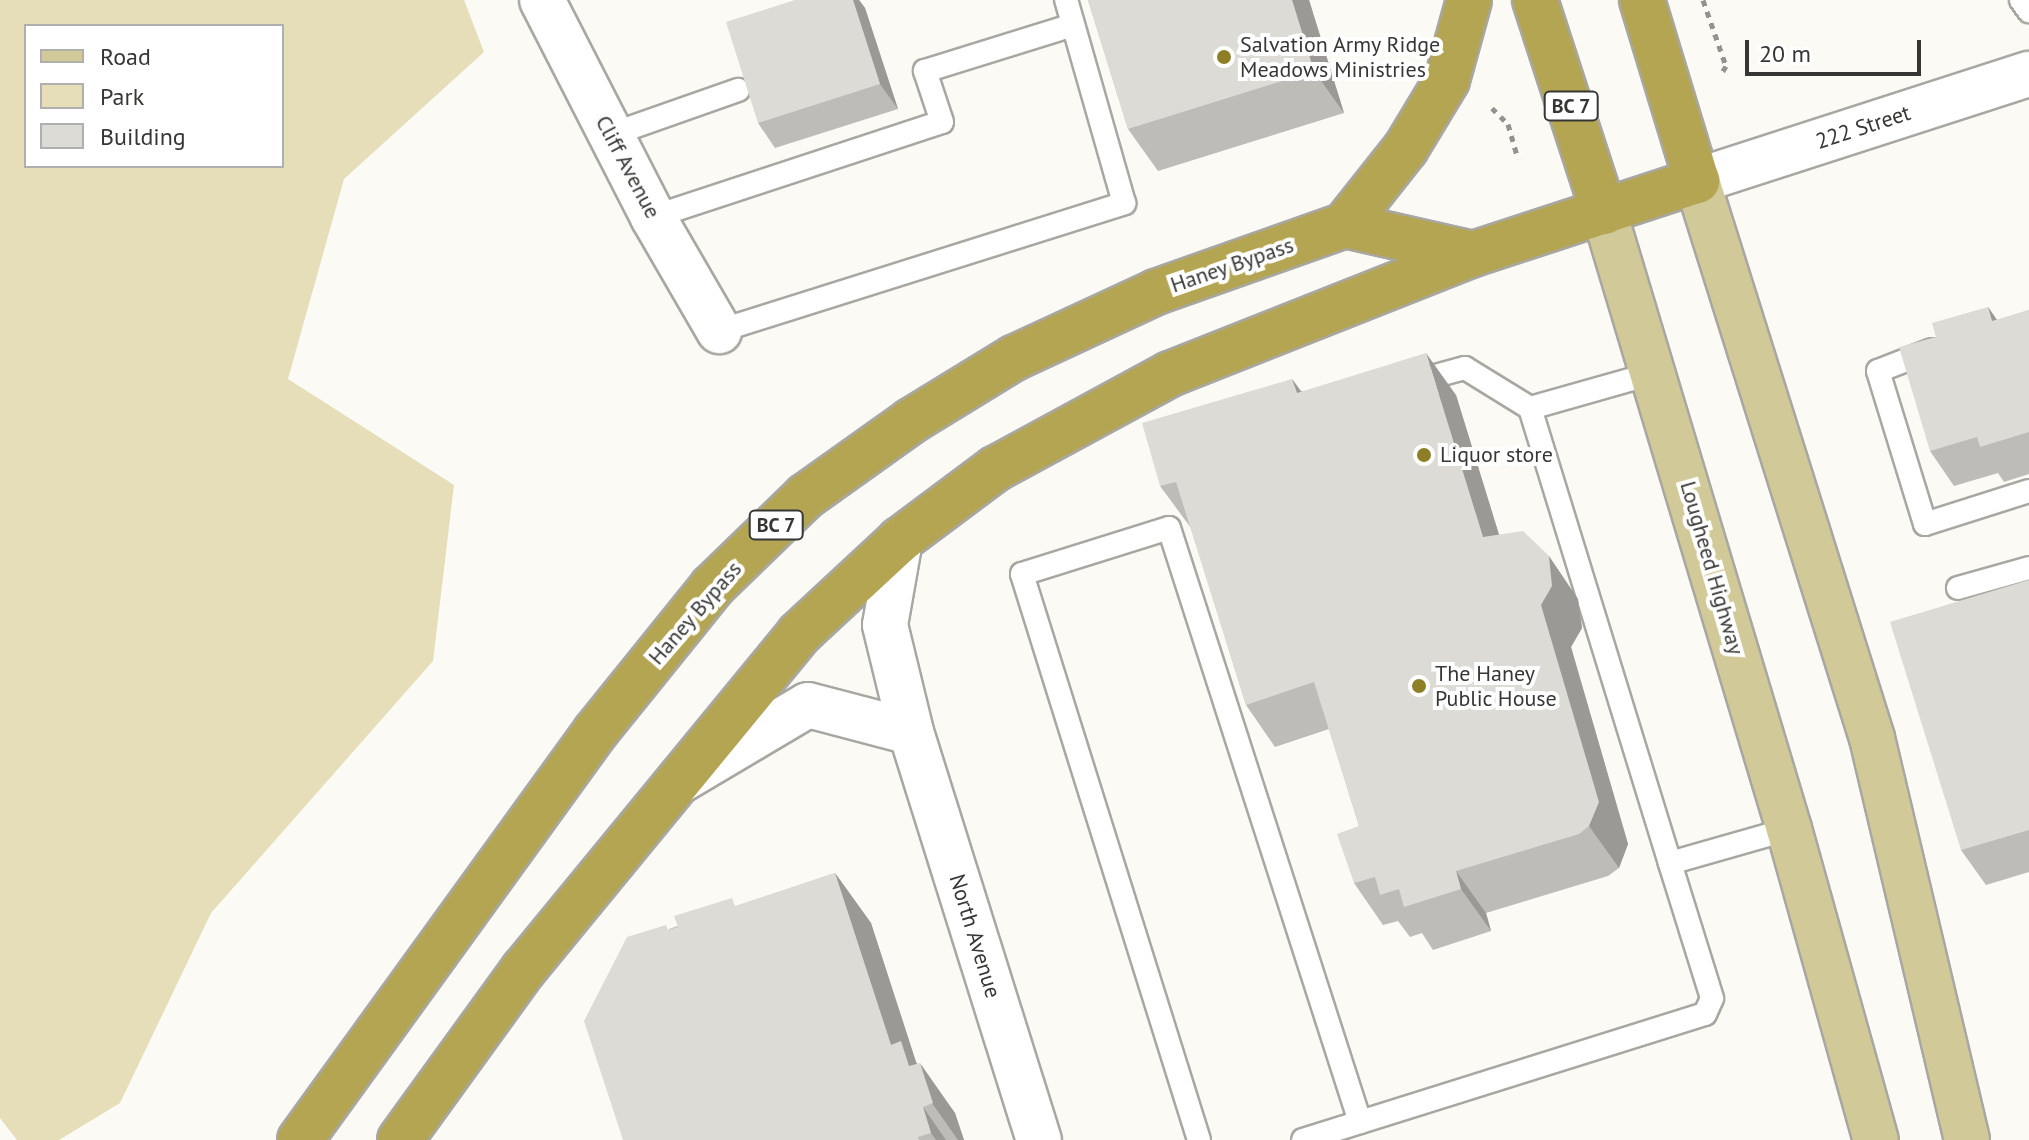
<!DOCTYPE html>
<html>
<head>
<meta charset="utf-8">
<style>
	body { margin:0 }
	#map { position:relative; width:2029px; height:1140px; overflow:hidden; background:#fbfaf5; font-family:"PT Sans",sans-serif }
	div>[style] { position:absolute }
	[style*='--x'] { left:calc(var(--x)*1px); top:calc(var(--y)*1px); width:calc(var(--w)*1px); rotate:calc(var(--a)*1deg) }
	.green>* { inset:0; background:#e5deb8 }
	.path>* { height:5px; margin-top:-2.5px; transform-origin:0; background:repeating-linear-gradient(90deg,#92928e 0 6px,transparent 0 12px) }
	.roads { filter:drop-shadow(2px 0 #a8a7a2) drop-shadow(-2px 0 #a8a7a2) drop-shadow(0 2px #a8a7a2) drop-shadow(0 -2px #a8a7a2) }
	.lane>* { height:22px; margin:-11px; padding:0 11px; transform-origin:11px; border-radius:11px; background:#fff }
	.street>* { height:44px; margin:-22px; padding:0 22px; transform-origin:22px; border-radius:22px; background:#fff }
	.secondary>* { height:44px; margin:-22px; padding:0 22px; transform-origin:22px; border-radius:22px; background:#fff }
	.primary>* { height:44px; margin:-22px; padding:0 22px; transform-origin:22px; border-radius:22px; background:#d2c998 }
	.highway>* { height:44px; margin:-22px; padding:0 22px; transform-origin:22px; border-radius:22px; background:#b4a553 }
	.wall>* { inset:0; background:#bdbcb8 }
	.shaded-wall>* { inset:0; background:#9a9996 }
	.building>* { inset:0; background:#dcdbd6 }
	.dots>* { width:22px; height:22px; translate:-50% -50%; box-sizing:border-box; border:4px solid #fff; border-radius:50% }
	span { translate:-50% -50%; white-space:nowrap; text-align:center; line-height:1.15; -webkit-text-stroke:8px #fff; paint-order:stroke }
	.shield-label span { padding:2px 6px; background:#fff; border:2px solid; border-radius:6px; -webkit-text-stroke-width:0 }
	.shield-label { font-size:20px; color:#363634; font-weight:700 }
	.poi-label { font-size:22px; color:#363634 }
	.left { translate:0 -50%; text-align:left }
	.street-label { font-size:22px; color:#363634 }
	.legend { position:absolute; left:24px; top:24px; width:260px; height:144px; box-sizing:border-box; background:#fff; border:2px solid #afafae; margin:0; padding:10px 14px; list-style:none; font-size:24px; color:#363634 }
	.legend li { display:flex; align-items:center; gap:16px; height:40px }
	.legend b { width:40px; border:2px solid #afafae }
	.scale { position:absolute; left:1745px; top:40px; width:176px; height:36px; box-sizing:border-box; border:4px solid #363634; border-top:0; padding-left:10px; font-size:24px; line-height:28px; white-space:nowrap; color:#363634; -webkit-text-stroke:6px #fff; paint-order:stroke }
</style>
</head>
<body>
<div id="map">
	<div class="green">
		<i style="clip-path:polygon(evenodd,0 0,464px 0,484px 52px,344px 179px,288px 379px,454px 485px,433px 661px,211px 913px,120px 1103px,59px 1140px,17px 1140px,0 1118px,0 0,26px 26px,282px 26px,282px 166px,26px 166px,26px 26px)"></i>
	</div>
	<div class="path">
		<i style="--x:1703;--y:0;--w:70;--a:70.8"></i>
		<i style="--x:1726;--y:66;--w:9;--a:122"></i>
		<i style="--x:1492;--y:108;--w:23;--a:45"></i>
		<i style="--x:1508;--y:124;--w:36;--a:74"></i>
	</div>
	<div class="roads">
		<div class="lane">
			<i style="--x:2021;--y:0;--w:14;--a:54"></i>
			<i style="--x:610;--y:135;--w:136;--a:-19.4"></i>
			<i style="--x:653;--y:217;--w:304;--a:-18.2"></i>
			<i style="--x:942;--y:122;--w:54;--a:-108.4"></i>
			<i style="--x:925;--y:71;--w:155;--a:-17.3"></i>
			<i style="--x:719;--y:331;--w:425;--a:-17.5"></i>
			<i style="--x:1124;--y:203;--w:211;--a:-105.9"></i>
			<i style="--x:1932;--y:350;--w:58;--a:158.7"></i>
			<i style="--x:1878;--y:371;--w:160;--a:72.9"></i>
			<i style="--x:1925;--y:524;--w:109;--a:-17.6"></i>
			<i style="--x:1654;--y:373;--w:129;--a:164.2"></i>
			<i style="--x:1530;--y:408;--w:476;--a:72.9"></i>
			<i style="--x:1670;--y:863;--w:124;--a:-15.9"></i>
			<i style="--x:1413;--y:382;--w:54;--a:-15.1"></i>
			<i style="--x:1465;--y:368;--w:76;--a:31.6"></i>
			<i style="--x:1958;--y:588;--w:74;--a:-15.7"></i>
			<i style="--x:1199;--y:1140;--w:593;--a:-107.37"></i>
			<i style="--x:1022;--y:574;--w:154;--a:-17.4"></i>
			<i style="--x:1169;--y:528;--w:624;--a:72.17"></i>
			<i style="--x:1303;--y:1140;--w:421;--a:-17.4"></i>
			<i style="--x:1705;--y:1014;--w:17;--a:-66"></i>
			<i style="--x:1712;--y:998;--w:141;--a:-107.3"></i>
		</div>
		<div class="street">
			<i style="--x:542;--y:0;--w:244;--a:62.9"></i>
			<i style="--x:653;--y:217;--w:132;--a:59.9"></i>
			<i style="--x:900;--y:540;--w:86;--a:100"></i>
			<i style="--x:885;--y:625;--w:110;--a:76.3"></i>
			<i style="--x:911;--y:732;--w:428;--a:72.6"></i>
			<i style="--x:681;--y:780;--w:147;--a:-30.6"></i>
			<i style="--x:808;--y:705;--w:106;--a:14.7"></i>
		</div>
		<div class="secondary">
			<i style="--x:1697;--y:181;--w:349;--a:-17.9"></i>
		</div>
		<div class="primary">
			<i style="--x:1697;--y:181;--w:584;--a:72.56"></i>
			<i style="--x:1872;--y:738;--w:413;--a:76.7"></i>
			<i style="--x:1604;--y:212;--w:644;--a:73.31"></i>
			<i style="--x:1789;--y:829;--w:323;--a:74.4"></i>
		</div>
		<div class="highway">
			<i style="--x:1535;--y:0;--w:223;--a:72"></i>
			<i style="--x:1345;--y:225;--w:98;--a:-51.6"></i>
			<i style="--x:1406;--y:148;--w:79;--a:-58.9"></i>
			<i style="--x:1447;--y:80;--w:83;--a:-74.6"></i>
			<i style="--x:300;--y:1140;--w:505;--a:-54.11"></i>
			<i style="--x:596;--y:731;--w:185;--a:-51.1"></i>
			<i style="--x:712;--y:587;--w:131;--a:-44.1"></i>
			<i style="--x:806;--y:496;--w:129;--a:-35.5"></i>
			<i style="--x:911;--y:421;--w:121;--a:-31.5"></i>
			<i style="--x:1014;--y:358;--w:157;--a:-24.9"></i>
			<i style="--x:1156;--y:292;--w:201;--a:-19.5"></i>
			<i style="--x:1345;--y:225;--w:131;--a:12.8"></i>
			<i style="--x:400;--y:1140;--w:211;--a:-54.1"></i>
			<i style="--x:524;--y:969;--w:433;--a:-50.6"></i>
			<i style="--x:799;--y:634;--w:138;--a:-42.9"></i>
			<i style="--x:900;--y:540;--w:119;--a:-36.8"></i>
			<i style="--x:995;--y:469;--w:199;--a:-28.5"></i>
			<i style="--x:1170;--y:374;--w:326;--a:-21.6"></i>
			<i style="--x:1473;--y:254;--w:236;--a:-18.1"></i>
			<i style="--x:1697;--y:181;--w:189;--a:-106.9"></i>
		</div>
	</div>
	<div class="wall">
		<i style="clip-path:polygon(795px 0,859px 0,865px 8px,898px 109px,775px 148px,758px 123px)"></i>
		<i style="clip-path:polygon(1088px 0,1309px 0,1344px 113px,1158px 171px,1128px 129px)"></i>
		<i style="clip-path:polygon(1988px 307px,1997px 320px,2029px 310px,2029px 474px,2004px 482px,1998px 473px,1954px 486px,1930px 451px,1936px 337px)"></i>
		<i style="clip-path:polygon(1292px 379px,1301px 391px,1456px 395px,1499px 535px,1578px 599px,1582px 628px,1571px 647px,1628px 844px,1619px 868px,1608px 876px,1486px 913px,1491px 931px,1433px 950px,1422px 933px,1410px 937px,1398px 921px,1383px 925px,1354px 883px,1359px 826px,1329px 729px,1275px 747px,1246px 705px,1191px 528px,1160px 486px)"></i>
		<i style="clip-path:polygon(2029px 580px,2029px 872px,1986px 885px,1961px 850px)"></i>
		<i style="clip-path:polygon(835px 873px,871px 923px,916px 1062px,955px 1113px,964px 1140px,623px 1140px,669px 929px)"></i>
	</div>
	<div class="shaded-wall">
		<i style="clip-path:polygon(853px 0,859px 0,865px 8px,898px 109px,880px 84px)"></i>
		<i style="clip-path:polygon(1292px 0,1309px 0,1344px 113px,1314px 71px)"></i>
		<i style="clip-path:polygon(1988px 307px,2012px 342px,1992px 321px)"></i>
		<i style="clip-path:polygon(1426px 353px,1456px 395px,1513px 580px,1483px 537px)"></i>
		<i style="clip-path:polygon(1292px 379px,1322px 421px,1297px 393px)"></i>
		<i style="clip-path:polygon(1549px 556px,1578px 599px,1582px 628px,1571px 647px,1628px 844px,1619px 868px,1589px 826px,1541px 605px)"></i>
		<i style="clip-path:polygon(1456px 871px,1486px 913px,1491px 931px,1461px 889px)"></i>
		<i style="clip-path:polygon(835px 873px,871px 923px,916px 1062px,922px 1071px,920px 1063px,955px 1113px,964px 1140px,958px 1140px,891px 1045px)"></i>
		<i style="clip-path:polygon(923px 1107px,946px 1140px,936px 1140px,931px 1133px)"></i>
	</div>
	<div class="building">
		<i style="clip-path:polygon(795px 0,853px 0,880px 84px,758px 123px,726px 22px)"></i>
		<i style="clip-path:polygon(1088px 0,1292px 0,1314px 71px,1128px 129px)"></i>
		<i style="clip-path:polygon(1988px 307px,1992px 321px,2029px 310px,2029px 432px,1980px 447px,1977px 437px,1930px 451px,1899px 347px,1936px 337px,1932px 323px)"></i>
		<i style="clip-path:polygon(1426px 353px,1483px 537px,1523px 531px,1549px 556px,1552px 586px,1541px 605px,1599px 802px,1589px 826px,1579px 834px,1456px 871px,1461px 889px,1404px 907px,1399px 889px,1380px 895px,1375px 877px,1354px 883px,1337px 834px,1359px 826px,1314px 682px,1246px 705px,1176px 482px,1160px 486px,1142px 423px,1292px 379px,1297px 393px)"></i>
		<i style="clip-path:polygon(2029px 580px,2029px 830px,1961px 850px,1890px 622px)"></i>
		<i style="clip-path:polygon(835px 873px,891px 1045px,901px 1041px,909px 1066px,920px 1063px,933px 1103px,923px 1107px,931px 1133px,918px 1137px,919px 1140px,623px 1140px,584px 1021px,627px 937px,666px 925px,668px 930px,678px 927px,674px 916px,732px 898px,735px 906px)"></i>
	</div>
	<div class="dots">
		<i style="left:1224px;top:57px;background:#8e7f26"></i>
		<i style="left:1424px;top:455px;background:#8e7f26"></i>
		<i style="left:1419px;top:686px;background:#8e7f26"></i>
	</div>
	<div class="shield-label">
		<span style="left:1571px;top:106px">BC 7</span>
		<span style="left:776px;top:525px">BC 7</span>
	</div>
	<div class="poi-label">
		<span class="left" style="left:1240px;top:57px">Salvation Army Ridge<br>Meadows Ministries</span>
		<span class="left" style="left:1440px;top:455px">Liquor store</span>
		<span class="left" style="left:1435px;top:686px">The Haney<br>Public House</span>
	</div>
	<div class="street-label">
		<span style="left:1863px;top:127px;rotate:-18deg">222 Street</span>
		<span style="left:628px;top:167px;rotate:62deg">Cliff Avenue</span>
		<span style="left:1232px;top:265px;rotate:-19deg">Haney Bypass</span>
		<span style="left:1712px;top:568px;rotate:74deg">Lougheed Highway</span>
		<span style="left:695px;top:613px;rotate:-49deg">Haney Bypass</span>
		<span style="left:975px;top:936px;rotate:73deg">North Avenue</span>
	</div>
	<ul class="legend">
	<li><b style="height:10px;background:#d2c998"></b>Road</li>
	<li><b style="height:22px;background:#e5deb8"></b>Park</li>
	<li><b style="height:22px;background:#dcdbd6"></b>Building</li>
	</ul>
	<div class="scale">20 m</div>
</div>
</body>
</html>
